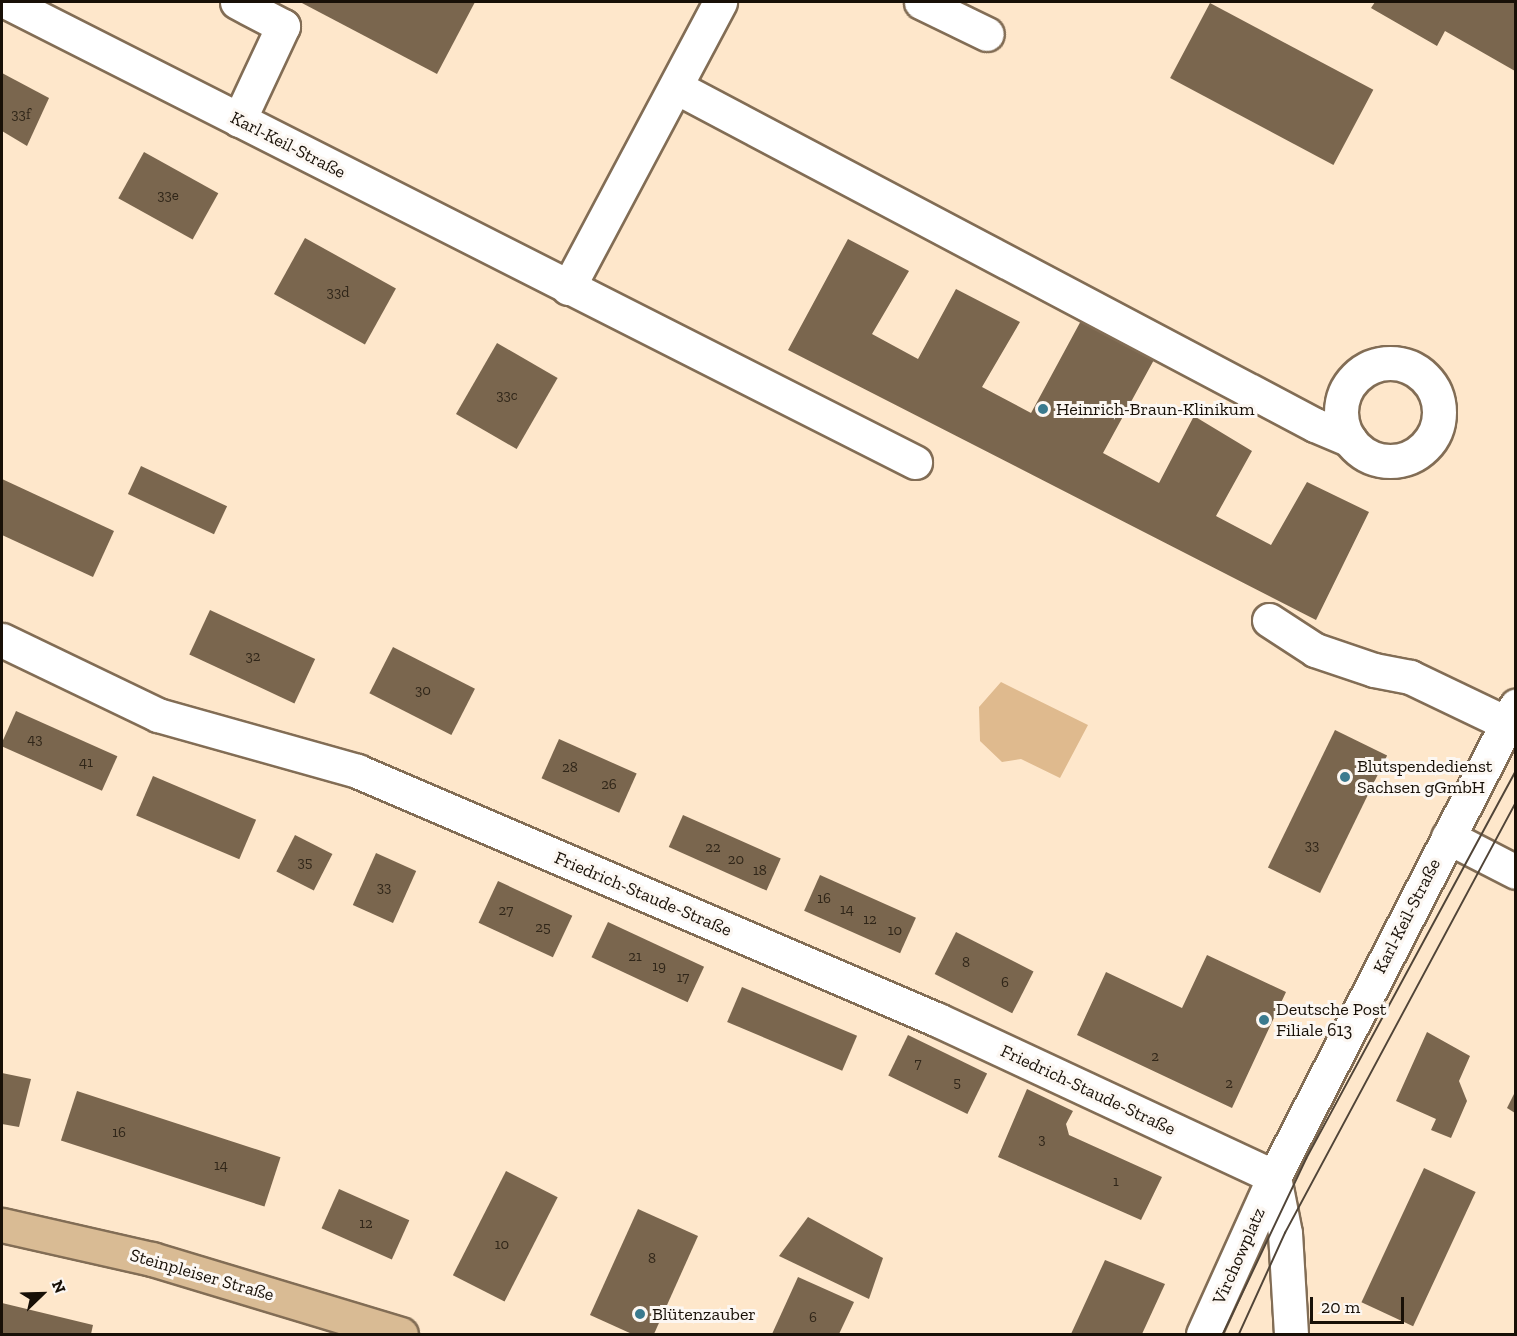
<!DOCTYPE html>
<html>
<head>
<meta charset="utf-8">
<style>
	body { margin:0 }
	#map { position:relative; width:1517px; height:1336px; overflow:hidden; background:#fee7cb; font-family:"Zilla Slab",serif }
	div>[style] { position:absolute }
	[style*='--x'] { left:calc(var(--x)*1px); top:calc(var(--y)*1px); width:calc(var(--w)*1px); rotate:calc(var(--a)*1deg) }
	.green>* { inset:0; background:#dfba8e }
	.building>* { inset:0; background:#7a664e; transform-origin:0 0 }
	.roads { filter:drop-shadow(2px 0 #826d55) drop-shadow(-2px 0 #826d55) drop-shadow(0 2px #826d55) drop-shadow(0 -2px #826d55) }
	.minor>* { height:33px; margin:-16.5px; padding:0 16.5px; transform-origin:16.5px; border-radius:16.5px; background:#fff }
	.minor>.ring { margin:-16.5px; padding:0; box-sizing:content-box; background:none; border:33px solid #fff; border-radius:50% }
	.major>* { height:33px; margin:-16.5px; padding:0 16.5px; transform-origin:16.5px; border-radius:16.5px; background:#d9bb94 }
	.tram>* { height:1.5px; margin:-0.75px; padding:0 0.75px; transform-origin:0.75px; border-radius:0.75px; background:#504437 }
	.dots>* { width:16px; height:16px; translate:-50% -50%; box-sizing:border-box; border:3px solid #fcf7f2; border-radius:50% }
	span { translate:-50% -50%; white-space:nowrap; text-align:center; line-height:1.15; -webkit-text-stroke:6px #fcf7f2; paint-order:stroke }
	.number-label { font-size:15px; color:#302619 }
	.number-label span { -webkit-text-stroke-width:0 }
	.street-label { font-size:18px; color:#181007 }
	.poi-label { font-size:18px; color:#181007 }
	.left { translate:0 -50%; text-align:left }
	.frame { position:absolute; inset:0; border:3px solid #181007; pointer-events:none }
	.north { position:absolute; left:12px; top:1264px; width:60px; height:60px; -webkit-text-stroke:4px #fcf7f2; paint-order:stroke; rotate:67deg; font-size:16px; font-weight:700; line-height:24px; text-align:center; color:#181007 }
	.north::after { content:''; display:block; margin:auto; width:21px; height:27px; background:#181007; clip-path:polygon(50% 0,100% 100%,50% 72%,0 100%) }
	.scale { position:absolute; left:1310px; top:1297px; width:94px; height:27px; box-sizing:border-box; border:3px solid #181007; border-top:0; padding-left:8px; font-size:18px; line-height:21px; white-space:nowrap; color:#181007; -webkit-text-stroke:4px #fcf7f2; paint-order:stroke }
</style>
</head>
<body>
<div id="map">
	<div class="green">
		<i style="clip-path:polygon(1001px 682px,1088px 725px,1060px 778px,1021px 759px,1002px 762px,980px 741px,979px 707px)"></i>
	</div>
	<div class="building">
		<i style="clip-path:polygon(300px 2px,475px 2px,437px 74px)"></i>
		<i style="clip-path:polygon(1375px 2px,1515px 2px,1515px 71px,1445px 31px,1437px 46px,1371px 8px)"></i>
		<i style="left:1210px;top:3px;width:185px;height:85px;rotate:28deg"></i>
		<i style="clip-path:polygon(2px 73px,49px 98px,27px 146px,2px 131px)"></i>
		<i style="left:144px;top:152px;width:85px;height:53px;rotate:29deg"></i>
		<i style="left:305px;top:238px;width:104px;height:64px;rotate:29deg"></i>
		<i style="clip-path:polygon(848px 239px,909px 271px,872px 334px,918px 359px,956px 289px,1020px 322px,982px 387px,1031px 413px,1083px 317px,1155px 358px,1103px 453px,1159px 483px,1194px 416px,1252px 451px,1216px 516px,1271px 545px,1307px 482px,1369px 512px,1316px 620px,788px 350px)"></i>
		<i style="left:497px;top:343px;width:70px;height:82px;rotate:30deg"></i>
		<i style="left:141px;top:466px;width:95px;height:31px;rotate:25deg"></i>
		<i style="clip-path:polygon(2px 479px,114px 531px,93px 577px,2px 535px)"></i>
		<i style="left:210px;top:610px;width:116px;height:49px;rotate:25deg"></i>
		<i style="left:393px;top:647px;width:92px;height:52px;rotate:27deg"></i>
		<i style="left:16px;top:711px;width:111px;height:38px;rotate:24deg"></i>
		<i style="left:1335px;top:730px;width:58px;height:153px;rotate:26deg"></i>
		<i style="left:559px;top:739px;width:85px;height:43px;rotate:24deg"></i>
		<i style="left:153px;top:776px;width:112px;height:43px;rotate:23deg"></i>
		<i style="left:683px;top:815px;width:107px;height:35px;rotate:24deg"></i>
		<i style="left:295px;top:835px;width:42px;height:41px;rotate:27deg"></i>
		<i style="left:376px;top:853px;width:44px;height:57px;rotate:24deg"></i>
		<i style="left:820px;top:875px;width:105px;height:39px;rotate:24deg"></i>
		<i style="left:498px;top:881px;width:82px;height:46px;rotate:25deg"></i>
		<i style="left:608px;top:922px;width:106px;height:39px;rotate:25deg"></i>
		<i style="left:956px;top:932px;width:87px;height:47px;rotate:27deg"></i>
		<i style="clip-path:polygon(1207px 955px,1286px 992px,1232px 1108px,1077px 1035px,1106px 972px,1182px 1008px)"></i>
		<i style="left:742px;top:987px;width:125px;height:38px;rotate:23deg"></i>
		<i style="clip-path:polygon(1427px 1032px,1470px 1056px,1459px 1081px,1467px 1101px,1451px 1138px,1431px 1130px,1436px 1119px,1396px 1101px)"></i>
		<i style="left:908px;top:1035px;width:88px;height:45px;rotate:26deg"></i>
		<i style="clip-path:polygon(2px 1073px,31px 1079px,19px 1127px,2px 1124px)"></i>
		<i style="clip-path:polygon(1027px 1089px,1073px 1111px,1066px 1124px,1069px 1135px,1162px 1177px,1141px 1220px,998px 1157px)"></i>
		<i style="left:77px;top:1091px;width:214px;height:52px;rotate:18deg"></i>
		<i style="clip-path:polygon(1515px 1092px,1515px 1113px,1507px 1108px)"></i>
		<i style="left:1424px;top:1168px;width:57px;height:148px;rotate:25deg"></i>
		<i style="left:506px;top:1171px;width:58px;height:117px;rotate:27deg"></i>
		<i style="left:339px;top:1189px;width:77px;height:43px;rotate:24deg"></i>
		<i style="clip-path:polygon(638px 1209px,698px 1236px,654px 1334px,632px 1334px,590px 1315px)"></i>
		<i style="clip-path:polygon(808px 1217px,883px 1258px,869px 1299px,779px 1256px)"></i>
		<i style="clip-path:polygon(1105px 1260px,1165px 1284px,1142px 1334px,1071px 1334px)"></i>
		<i style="clip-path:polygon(798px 1277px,854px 1302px,839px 1334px,772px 1334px)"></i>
		<i style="clip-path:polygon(2px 1303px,93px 1325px,91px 1334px,2px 1334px)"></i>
	</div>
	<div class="roads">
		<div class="minor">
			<i style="--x:7;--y:2;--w:1018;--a:26.87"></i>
			<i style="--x:237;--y:2;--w:52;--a:27.6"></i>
			<i style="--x:283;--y:26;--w:104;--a:115.1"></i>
			<i style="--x:921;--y:2;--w:73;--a:25.9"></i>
			<i style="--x:676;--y:87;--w:723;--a:27.88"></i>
			<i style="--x:1315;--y:425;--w:38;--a:23"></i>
			<i style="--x:568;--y:288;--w:324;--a:-62"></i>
			<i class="ring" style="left:1341px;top:363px;width:65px;height:65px"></i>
			<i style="--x:1269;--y:620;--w:55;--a:33.1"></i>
			<i style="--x:1315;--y:650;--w:62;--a:18.7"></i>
			<i style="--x:1374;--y:670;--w:37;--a:11"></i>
			<i style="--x:1410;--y:677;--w:106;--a:25.6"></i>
			<i style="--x:2;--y:640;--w:173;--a:25.7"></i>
			<i style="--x:158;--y:715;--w:207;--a:15.7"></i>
			<i style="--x:357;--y:771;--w:632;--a:23.2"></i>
			<i style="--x:938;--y:1020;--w:371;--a:25"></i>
			<i style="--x:1448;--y:837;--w:76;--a:27.2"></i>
			<i style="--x:1274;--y:1177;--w:57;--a:78.9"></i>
			<i style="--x:1285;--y:1233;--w:101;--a:86.6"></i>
			<i style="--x:1203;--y:1334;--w:172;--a:-65.7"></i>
			<i style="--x:1274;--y:1177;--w:530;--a:-62.81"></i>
		</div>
		<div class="major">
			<i style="--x:2;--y:1225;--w:154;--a:12.8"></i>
			<i style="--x:152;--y:1259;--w:260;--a:16.8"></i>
		</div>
	</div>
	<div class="tram">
		<i style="--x:1223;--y:1334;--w:194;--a:-64.6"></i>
		<i style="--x:1306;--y:1159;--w:441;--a:-61.6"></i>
		<i style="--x:1239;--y:1334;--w:111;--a:-65.5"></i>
		<i style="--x:1285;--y:1233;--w:488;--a:-61.8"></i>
	</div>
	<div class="dots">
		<i style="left:1043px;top:409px;background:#3a7a8e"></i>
		<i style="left:1345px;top:777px;background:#3a7a8e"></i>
		<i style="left:1264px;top:1020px;background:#3a7a8e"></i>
		<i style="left:640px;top:1314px;background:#3a7a8e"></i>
	</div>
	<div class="number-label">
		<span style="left:21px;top:115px">33f</span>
		<span style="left:168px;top:196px">33e</span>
		<span style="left:338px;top:293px">33d</span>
		<span style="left:507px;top:396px">33c</span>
		<span style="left:253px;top:657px">32</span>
		<span style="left:423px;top:691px">30</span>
		<span style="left:35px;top:740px">43</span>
		<span style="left:86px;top:763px">41</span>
		<span style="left:570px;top:768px">28</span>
		<span style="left:609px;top:785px">26</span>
		<span style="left:1312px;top:846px">33</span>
		<span style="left:713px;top:848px">22</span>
		<span style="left:736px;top:860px">20</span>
		<span style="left:305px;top:863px">35</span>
		<span style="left:760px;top:871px">18</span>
		<span style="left:384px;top:888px">33</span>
		<span style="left:824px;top:899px">16</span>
		<span style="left:847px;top:910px">14</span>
		<span style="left:506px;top:911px">27</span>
		<span style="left:870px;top:920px">12</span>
		<span style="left:543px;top:928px">25</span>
		<span style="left:895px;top:931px">10</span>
		<span style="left:635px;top:957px">21</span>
		<span style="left:966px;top:963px">8</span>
		<span style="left:659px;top:967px">19</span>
		<span style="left:683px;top:978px">17</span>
		<span style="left:1005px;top:983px">6</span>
		<span style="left:1155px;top:1057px">2</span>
		<span style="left:918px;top:1064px">7</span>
		<span style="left:957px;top:1083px">5</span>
		<span style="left:1229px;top:1084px">2</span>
		<span style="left:119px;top:1133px">16</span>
		<span style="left:1042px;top:1140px">3</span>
		<span style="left:221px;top:1166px">14</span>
		<span style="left:1116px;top:1182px">1</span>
		<span style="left:366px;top:1224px">12</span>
		<span style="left:502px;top:1245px">10</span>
		<span style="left:652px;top:1259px">8</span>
		<span style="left:813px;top:1318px">6</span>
	</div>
	<div class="street-label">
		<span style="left:288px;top:145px;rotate:27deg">Karl-Keil-Straße</span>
		<span style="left:643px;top:894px;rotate:23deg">Friedrich-Staude-Straße</span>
		<span style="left:1407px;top:916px;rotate:-63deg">Karl-Keil-Straße</span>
		<span style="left:1088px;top:1090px;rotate:25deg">Friedrich-Staude-Straße</span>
		<span style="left:1239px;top:1256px;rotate:-66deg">Virchowplatz</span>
		<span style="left:202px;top:1275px;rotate:16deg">Steinpleiser Straße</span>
	</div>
	<div class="poi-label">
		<span class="left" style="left:1056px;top:409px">Heinrich-Braun-Klinikum</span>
		<span class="left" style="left:1357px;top:777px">Blutspendedienst<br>Sachsen gGmbH</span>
		<span class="left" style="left:1276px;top:1020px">Deutsche Post<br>Filiale 613</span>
		<span class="left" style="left:652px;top:1314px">Blütenzauber</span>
	</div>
	<div class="frame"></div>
	<div class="north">N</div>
	<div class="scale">20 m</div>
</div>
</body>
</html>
